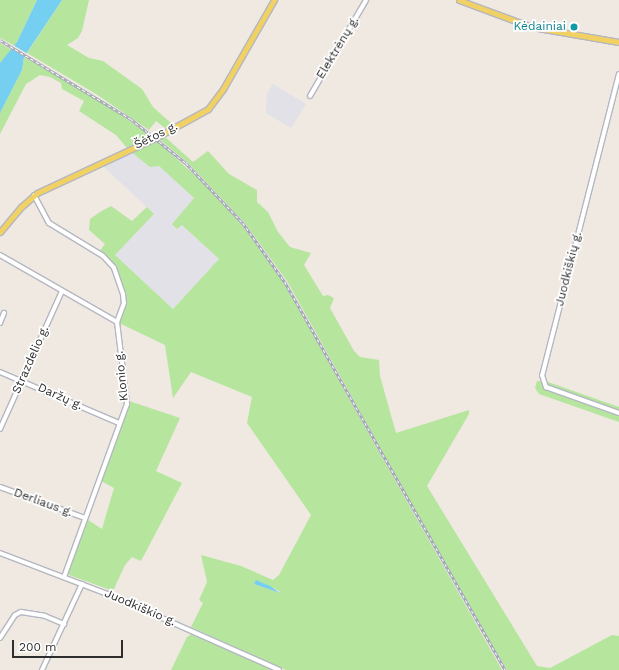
<!DOCTYPE html>
<html>
<head>
<meta charset="utf-8">
<style>
	body { margin:0 }
	#map { position:relative; width:619px; height:670px; overflow:hidden; background:#efe9e1; font-family:"Work Sans",sans-serif }
	div>[style] { position:absolute }
	[style*='--x'] { left:calc(var(--x)*1px); top:calc(var(--y)*1px); width:calc(var(--w)*1px); rotate:calc(var(--a)*1deg) }
	.industrial>* { inset:0; background:#e3e1e8 }
	.green>* { inset:0; background:#b6e59e }
	.water>* { inset:0; background:#75cff0 }
	.pier>* { inset:0; background:#efe9e1; transform-origin:0 0 }
	.roads { filter:drop-shadow(1px 0 #b4b7c1) drop-shadow(-1px 0 #b4b7c1) drop-shadow(0 1px #b4b7c1) drop-shadow(0 -1px #b4b7c1) }
	.minor>* { height:4px; margin:-2px; padding:0 2px; transform-origin:2px; border-radius:2px; background:#fff }
	.major>* { height:5px; margin:-2.5px; padding:0 2.5px; transform-origin:2.5px; border-radius:2.5px; background:#f2d163 }
	.rail>* { height:2.5px; margin-top:-1.25px; transform-origin:0; background:repeating-linear-gradient(90deg,#fff 0 3px,#a3a6b8 0 6px); box-sizing:border-box; border-block:1px solid #a3a6b8 }
	.dots>* { width:11px; height:11px; translate:-50% -50%; box-sizing:border-box; border:2px solid #fff; border-radius:50% }
	span { translate:-50% -50%; white-space:nowrap; text-align:center; line-height:1.15; -webkit-text-stroke:3.5px #fff; paint-order:stroke }
	.culture-label { font-size:12px; color:#0d838f }
	.right { translate:-100% -50%; text-align:right }
	.street-label { font-size:12px; color:#2e2e2e }
	.scale { position:absolute; left:12px; top:640px; width:111px; height:18px; box-sizing:border-box; border:2px solid #2e2e2e; border-top:0; padding-left:5px; font-size:12px; line-height:14px; white-space:nowrap; color:#2e2e2e; -webkit-text-stroke:3px #fff; paint-order:stroke }
</style>
</head>
<body>
<div id="map">
	<div class="industrial">
		<i style="clip-path:polygon(273px 84px,306px 104px,291px 128px,266px 113px,267px 93px)"></i>
		<i style="clip-path:polygon(132px 152px,150px 167px,159px 166px,194px 198px,186px 208px,182px 225px,219px 259px,173px 309px,115px 255px,154px 214px,103px 166px)"></i>
	</div>
	<div class="green">
		<i style="clip-path:polygon(0 0,37px 0,15px 46px,0 38px)"></i>
		<i style="clip-path:polygon(62px 0,89px 0,82px 31px,78px 38px,67px 45px,89px 58px,103px 61px,142px 89px,153px 107px,172px 124px,165px 128px,156px 121px,149px 130px,96px 94px,27px 53px)"></i>
		<i style="clip-path:polygon(0 43px,12px 50px,0 63px)"></i>
		<i style="clip-path:polygon(24px 57px,105px 103px,151px 136px,127px 148px,116px 135px,79px 111px,84px 101px,62px 89px,61px 83px,50px 77px,40px 75px,26px 84px,0 134px,0 113px,22px 70px)"></i>
		<i style="clip-path:polygon(164px 136px,193px 162px,208px 151px,229px 174px,257px 190px,257px 202px,268px 212px,278px 232px,290px 247px,311px 253px,304px 265px,323px 296px,328px 295px,334px 298px,330px 308px,354px 351px,360px 357px,379px 360px,380px 376px,396px 433px,469px 410px,469px 414px,427px 486px,537px 666px,550px 668px,612px 635px,619px 636px,619px 670px,507px 670px,469px 607px,287px 281px,244px 222px,187px 162px,159px 139px)"></i>
		<i style="clip-path:polygon(evenodd,156px 140px,211px 190px,242px 225px,284px 283px,502px 670px,286px 670px,191px 627px,203px 603px,199px 600px,207px 582px,201px 555px,241px 566px,273px 580px,279px 575px,311px 515px,247px 423px,252px 397px,191px 372px,173px 398px,165px 345px,117px 322px,124px 303px,114px 268px,99px 252px,105px 244px,89px 230px,90px 219px,100px 212px,111px 206px,132px 221px,147px 207px,154px 214px,115px 255px,173px 309px,219px 259px,182px 225px,177px 229px,172px 224px,194px 198px,159px 166px,150px 167px,130px 151px,156px 140px,261px 582px,279px 591px,280px 593px,254px 584px,261px 582px)"></i>
		<i style="clip-path:polygon(537px 381px,548px 382px,619px 407px,619px 422px,539px 394px,535px 388px)"></i>
		<i style="clip-path:polygon(126px 400px,180px 418px,156px 471px,182px 483px,141px 561px,132px 557px,125px 565px,113px 591px,69px 575px,68px 570px,85px 518px,102px 529px,114px 488px,99px 480px)"></i>
		<i style="clip-path:polygon(192px 634px,196px 635px,273px 670px,171px 670px,187px 637px)"></i>
	</div>
	<div class="water">
		<i style="clip-path:polygon(37px 0,62px 0,24px 57px,22px 70px,0 113px,0 63px,17px 42px)"></i>
		<i style="clip-path:polygon(256px 580px,270px 586px,280px 593px,254px 584px)"></i>
	</div>
	<div class="pier">
		<i style="left:13px;top:45px;width:17px;height:4px;rotate:31deg"></i>
	</div>
	<div class="roads">
		<div class="minor">
			<i style="--x:619;--y:74;--w:311;--a:104.3"></i>
			<i style="--x:542;--y:375;--w:13;--a:72"></i>
			<i style="--x:546;--y:387;--w:77;--a:19.6"></i>
			<i style="--x:310;--y:96;--w:111;--a:-59.7"></i>
			<i style="--x:34;--y:195;--w:32;--a:62"></i>
			<i style="--x:49;--y:223;--w:63;--a:31.4"></i>
			<i style="--x:103;--y:256;--w:16;--a:47"></i>
			<i style="--x:114;--y:268;--w:28;--a:71"></i>
			<i style="--x:123;--y:294;--w:9;--a:84"></i>
			<i style="--x:124;--y:303;--w:20;--a:110"></i>
			<i style="--x:0;--y:255;--w:135;--a:29.8"></i>
			<i style="--x:117;--y:322;--w:83;--a:83"></i>
			<i style="--x:127;--y:404;--w:184;--a:110"></i>
			<i style="--x:0;--y:323;--w:11;--a:-68"></i>
			<i style="--x:0;--y:372;--w:129;--a:23.2"></i>
			<i style="--x:0;--y:429;--w:151;--a:-65.8"></i>
			<i style="--x:0;--y:487;--w:90;--a:20"></i>
			<i style="--x:0;--y:553;--w:118;--a:20.9"></i>
			<i style="--x:110;--y:595;--w:185;--a:23.9"></i>
			<i style="--x:0;--y:638;--w:27;--a:-57"></i>
			<i style="--x:15;--y:615;--w:7;--a:-27"></i>
			<i style="--x:21;--y:612;--w:24;--a:9"></i>
			<i style="--x:45;--y:616;--w:21;--a:23"></i>
			<i style="--x:42;--y:670;--w:95;--a:-65.1"></i>
		</div>
		<div class="major">
			<i style="--x:459;--y:0;--w:78;--a:20.3"></i>
			<i style="--x:532;--y:27;--w:88;--a:9.8"></i>
			<i style="--x:0;--y:232;--w:33;--a:-50"></i>
			<i style="--x:21;--y:207;--w:21;--a:-41"></i>
			<i style="--x:37;--y:193;--w:130;--a:-25"></i>
			<i style="--x:155;--y:138;--w:60;--a:-28.7"></i>
			<i style="--x:208;--y:109;--w:25;--a:-53"></i>
			<i style="--x:223;--y:89;--w:103;--a:-60.2"></i>
		</div>
	</div>
	<div class="rail">
		<i style="--x:0;--y:40;--w:153;--a:31.1"></i>
		<i style="--x:131;--y:119;--w:70;--a:38.7"></i>
		<i style="--x:186;--y:163;--w:83;--a:46.5"></i>
		<i style="--x:243;--y:223;--w:72;--a:54.6"></i>
		<i style="--x:285;--y:282;--w:446;--a:60.4"></i>
	</div>
	<div class="dots">
		<i style="left:574px;top:27px;background:#0f9aa8"></i>
	</div>
	<div class="culture-label">
		<span class="right" style="left:566px;top:27px">Kėdainiai</span>
	</div>
	<div class="street-label">
		<span style="left:338px;top:48px;rotate:-59deg">Elektrėnų g.</span>
		<span style="left:156px;top:136px;rotate:-26deg">Šėtos g.</span>
		<span style="left:569px;top:269px;rotate:-76deg">Juodkiškių g.</span>
		<span style="left:31px;top:360px;rotate:-66deg">Strazdelio g.</span>
		<span style="left:122px;top:376px;rotate:-96deg">Klonio g.</span>
		<span style="left:60px;top:397px;rotate:24deg">Daržų g.</span>
		<span style="left:43px;top:503px;rotate:20deg">Derliaus g.</span>
		<span style="left:140px;top:608px;rotate:23deg">Juodkiškio g.</span>
	</div>
	<div class="scale">200 m</div>
</div>
</body>
</html>
